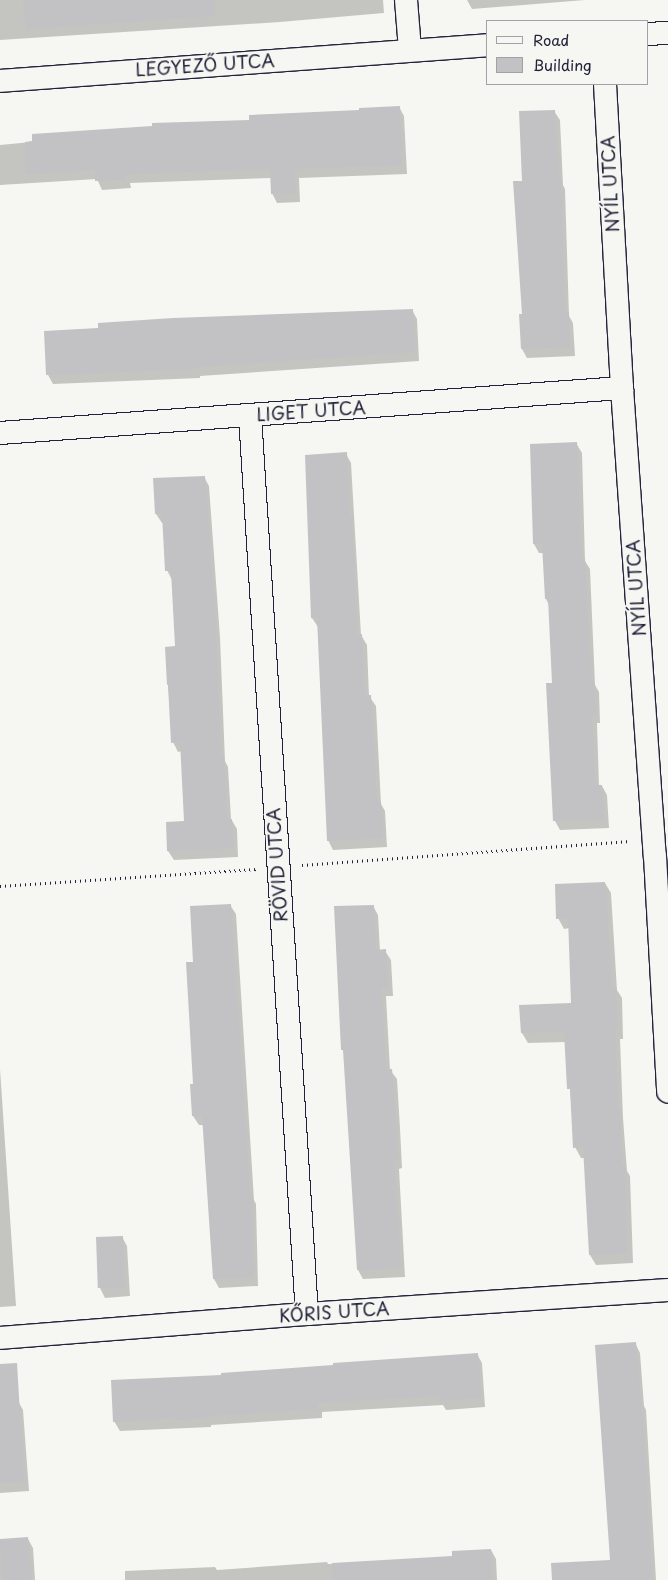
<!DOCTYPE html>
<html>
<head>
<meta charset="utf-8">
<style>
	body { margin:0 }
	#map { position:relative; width:668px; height:1580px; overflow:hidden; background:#f6f6f2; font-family:"Playpen Sans",sans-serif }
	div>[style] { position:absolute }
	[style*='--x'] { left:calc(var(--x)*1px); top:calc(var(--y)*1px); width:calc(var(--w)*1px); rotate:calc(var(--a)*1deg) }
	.shadow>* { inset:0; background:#0003 }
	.building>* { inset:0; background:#c2c2c4; transform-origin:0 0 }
	.path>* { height:3px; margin-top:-1.5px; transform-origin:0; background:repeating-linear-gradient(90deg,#22223b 0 1px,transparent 0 5px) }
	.roads { filter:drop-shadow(1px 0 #22223b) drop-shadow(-1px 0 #22223b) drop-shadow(0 1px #22223b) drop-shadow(0 -1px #22223b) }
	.street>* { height:22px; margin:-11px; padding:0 11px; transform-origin:11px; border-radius:11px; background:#f6f6f2 }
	span { translate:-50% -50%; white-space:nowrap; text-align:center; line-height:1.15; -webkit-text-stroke:4px #f6f6f2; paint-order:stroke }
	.street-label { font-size:18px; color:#22223b }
	.legend { position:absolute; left:486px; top:20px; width:162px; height:65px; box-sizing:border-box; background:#f6f6f2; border:1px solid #a1a1a9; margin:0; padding:6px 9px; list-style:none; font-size:15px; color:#22223b }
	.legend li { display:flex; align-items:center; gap:10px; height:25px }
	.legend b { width:25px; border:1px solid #a1a1a9 }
</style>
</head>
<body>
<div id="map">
	<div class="shadow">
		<i style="clip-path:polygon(0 0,383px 0,384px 13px,280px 22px,0 40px)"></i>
		<i style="clip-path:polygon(467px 0,585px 0,472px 9px)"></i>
		<i style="clip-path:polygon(399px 107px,404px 116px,407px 174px,299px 178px,300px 202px,277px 203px,272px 193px,271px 178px,130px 183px,131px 188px,102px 190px,97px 179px,0 185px,0 145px)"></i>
		<i style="clip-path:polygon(554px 111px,560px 120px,563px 185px,565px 189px,569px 316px,573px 323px,575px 356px,527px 358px,522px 349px,523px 315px)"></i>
		<i style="clip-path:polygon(412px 310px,417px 319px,419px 361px,200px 376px,200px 378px,53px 384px,48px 375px,100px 330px)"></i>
		<i style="clip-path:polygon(576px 443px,582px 453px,585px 561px,590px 569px,595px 685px,599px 692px,600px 723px,597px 723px,599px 786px,602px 786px,607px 795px,609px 828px,560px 830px,555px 821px,547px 684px,553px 684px,549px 605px,546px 599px,544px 553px,539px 553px,534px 544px)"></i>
		<i style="clip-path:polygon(346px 454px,351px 463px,361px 635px,367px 645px,369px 696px,376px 706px,381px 804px,385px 811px,387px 847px,333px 850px,328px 840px,318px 627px,312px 618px)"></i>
		<i style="clip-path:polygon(204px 477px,209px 486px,220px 637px,225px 761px,228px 767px,231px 819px,237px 829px,238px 857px,174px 860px,168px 851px,167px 823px,185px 822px,182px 751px,178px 752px,173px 742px,168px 685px,176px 648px,172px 580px,167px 570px,164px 523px,162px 523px,156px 514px)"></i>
		<i style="clip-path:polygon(605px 883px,611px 893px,617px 990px,622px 998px,623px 1039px,620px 1039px,623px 1118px,627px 1171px,630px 1176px,633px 1263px,596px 1265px,590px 1255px,585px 1158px,581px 1158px,575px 1147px,566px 1042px,528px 1043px,522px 1033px,521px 1006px,573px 1004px,569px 928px,564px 929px,558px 918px)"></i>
		<i style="clip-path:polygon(230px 905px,236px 914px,254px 1200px,256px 1204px,258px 1286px,219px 1288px,214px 1279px,204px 1125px,199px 1125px,193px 1116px,192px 1085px,194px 1085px,194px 963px)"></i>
		<i style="clip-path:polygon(373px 906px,378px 915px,380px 951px,385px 951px,391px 960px,393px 996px,386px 996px,390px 1070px,397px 1079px,400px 1128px,402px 1168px,399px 1169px,405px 1277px,363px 1279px,358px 1270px,345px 1054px,342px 1049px)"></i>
		<i style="clip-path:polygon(0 1069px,16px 1306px,0 1307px)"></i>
		<i style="clip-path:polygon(122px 1237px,127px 1246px,130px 1296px,105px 1298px,100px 1288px)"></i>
		<i style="clip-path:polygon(635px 1343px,640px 1353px,644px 1406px,646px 1410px,656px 1580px,592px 1580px,611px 1561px)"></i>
		<i style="clip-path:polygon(477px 1354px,482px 1363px,485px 1407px,446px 1410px,443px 1405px,373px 1409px,322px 1412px,322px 1418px,211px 1425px,211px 1427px,120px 1431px,114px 1421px,223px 1376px)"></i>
		<i style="clip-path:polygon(18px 1401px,23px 1410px,29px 1491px,0 1493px,0 1402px)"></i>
		<i style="clip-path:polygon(28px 1539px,33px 1548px,35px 1580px,0 1580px,0 1540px)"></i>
		<i style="clip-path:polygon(491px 1550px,496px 1559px,497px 1580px,125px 1580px,125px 1571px,215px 1567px,217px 1570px,327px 1562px,328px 1564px,382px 1562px,454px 1557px)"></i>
	</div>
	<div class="building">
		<i style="clip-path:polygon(23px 0,214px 0,214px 16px,26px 29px)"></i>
		<i style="clip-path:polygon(400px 106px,402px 165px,294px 169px,296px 193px,271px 194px,270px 169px,126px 174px,126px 179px,95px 181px,95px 170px,26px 174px,25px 142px,32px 141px,32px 134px,152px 126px,152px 123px,249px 120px,249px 115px,359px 110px,359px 108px)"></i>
		<i style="clip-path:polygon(555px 110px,559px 179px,561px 179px,565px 312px,569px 312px,570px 347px,521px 349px,519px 314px,522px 314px,513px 181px,522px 181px,519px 111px)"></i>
		<i style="clip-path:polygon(413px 309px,415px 352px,195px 367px,195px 369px,46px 375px,44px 331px,98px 328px,98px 323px,173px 318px)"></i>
		<i style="clip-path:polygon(577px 442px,581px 559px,585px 558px,591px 681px,594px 681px,596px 714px,592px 714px,595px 785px,602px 785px,604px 819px,553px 821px,546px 683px,552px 683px,548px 599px,545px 599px,542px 544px,533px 544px,530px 444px)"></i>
		<i style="clip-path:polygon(347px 452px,350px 517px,352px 517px,357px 635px,362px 634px,365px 695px,371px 695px,377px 801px,381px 801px,383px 838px,327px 841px,317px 618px,311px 618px,305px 455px)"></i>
		<i style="clip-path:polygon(205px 476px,216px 627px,221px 756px,224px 756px,227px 819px,232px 819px,234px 848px,167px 851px,166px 822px,184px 821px,180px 742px,171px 743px,168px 685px,167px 685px,165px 647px,175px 646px,171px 571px,165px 571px,162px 514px,155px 514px,153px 478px)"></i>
		<i style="clip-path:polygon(605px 882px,612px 987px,616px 986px,618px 1029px,615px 1029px,618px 1109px,620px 1109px,622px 1164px,625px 1164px,627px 1253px,589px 1255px,583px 1147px,573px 1148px,570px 1089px,567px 1089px,564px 1032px,521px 1033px,519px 1005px,571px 1003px,568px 918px,556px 919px,555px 884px)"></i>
		<i style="clip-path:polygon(231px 904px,250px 1193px,252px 1193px,254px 1277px,213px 1279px,202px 1116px,192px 1116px,190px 1084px,193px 1084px,186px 962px,193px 962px,190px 906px)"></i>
		<i style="clip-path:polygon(374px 905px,376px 950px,386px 949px,388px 987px,381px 987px,386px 1069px,392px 1069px,396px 1118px,398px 1160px,394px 1160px,401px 1268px,357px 1270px,343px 1050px,341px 1050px,334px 906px)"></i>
		<i style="left:123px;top:1236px;width:51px;height:27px;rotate:88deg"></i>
		<i style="clip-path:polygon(636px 1342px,644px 1434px,652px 1580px,552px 1580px,551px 1563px,610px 1560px,595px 1345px)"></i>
		<i style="clip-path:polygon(478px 1353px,481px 1398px,439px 1401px,439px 1396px,367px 1400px,317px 1403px,318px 1409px,207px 1416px,207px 1418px,176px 1420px,176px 1418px,113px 1422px,111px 1380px,221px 1375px,221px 1373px,333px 1365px,333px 1363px)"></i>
		<i style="clip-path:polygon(17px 1363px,24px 1482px,0 1483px,0 1364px)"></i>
		<i style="left:28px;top:1537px;width:43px;height:28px;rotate:86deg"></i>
		<i style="clip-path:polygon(491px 1549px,493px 1580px,333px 1580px,332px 1563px,452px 1556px,452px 1551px)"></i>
	</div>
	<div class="path">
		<i style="--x:302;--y:865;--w:329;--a:-4.2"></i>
		<i style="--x:0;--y:886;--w:257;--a:-3.8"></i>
	</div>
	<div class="roads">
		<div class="street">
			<i style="--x:406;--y:0;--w:50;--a:85.4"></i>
			<i style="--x:647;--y:34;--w:21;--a:-3"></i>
			<i style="--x:0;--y:81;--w:488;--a:-4.2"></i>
			<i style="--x:605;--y:84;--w:304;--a:86.8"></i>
			<i style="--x:622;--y:388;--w:469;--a:86"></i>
			<i style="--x:655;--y:856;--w:236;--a:86.8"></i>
			<i style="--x:250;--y:416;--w:900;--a:86.37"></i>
			<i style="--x:0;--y:433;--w:624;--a:-4.14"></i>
			<i style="--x:0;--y:1338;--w:308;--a:-4.5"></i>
			<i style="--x:307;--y:1314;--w:362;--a:-3.8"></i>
		</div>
	</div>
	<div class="street-label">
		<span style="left:205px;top:65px;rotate:-4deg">LEGYEZŐ UTCA</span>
		<span style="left:610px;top:184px;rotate:-93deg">NYÍL UTCA</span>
		<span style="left:311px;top:411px;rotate:-4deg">LIGET UTCA</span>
		<span style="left:636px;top:588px;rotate:-94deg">NYÍL UTCA</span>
		<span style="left:277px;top:865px;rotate:-94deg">RÖVID UTCA</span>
		<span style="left:334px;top:1312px;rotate:-4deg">KŐRIS UTCA</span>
	</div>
	<ul class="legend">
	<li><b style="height:6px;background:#f6f6f2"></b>Road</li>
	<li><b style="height:14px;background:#c2c2c4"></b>Building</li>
	</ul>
</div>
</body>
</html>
